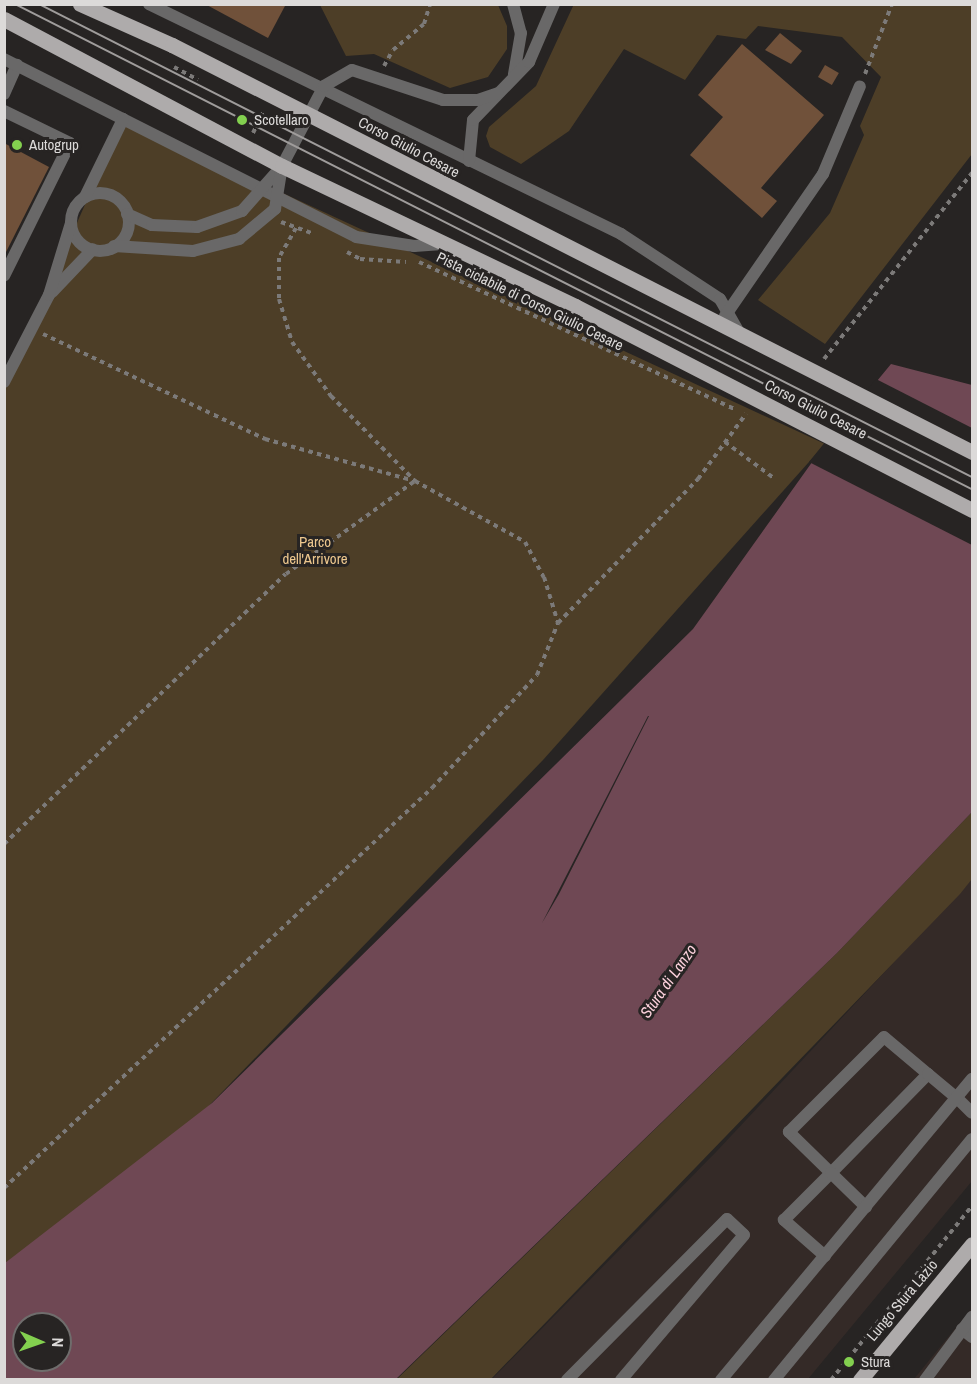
<!DOCTYPE html>
<html>
<head>
<meta charset="utf-8">
<style>
	body { margin:0 }
	#map { position:relative; width:977px; height:1384px; overflow:hidden; background:#272423; font-family:"Archivo Narrow",sans-serif }
	div>[style] { position:absolute }
	[style*='--x'] { left:calc(var(--x)*1px); top:calc(var(--y)*1px); width:calc(var(--w)*1px); rotate:calc(var(--a)*1deg) }
	.built>* { inset:0; background:#342a27 }
	.green>* { inset:0; background:#4d3e27 }
	.water>* { inset:0; background:#6f4854 }
	.pier>* { inset:0; background:#272423 }
	.building>* { inset:0; background:#70513a; transform-origin:0 0 }
	.path>* { height:4px; margin-top:-2px; transform-origin:0; background:repeating-linear-gradient(90deg,#7c7a79 0 4.5px,transparent 0 9px) }
	.service>* { height:12px; margin:-6px; padding:0 6px; transform-origin:6px; border-radius:6px; background:#696868 }
	.minor>* { height:12px; margin:-6px; padding:0 6px; transform-origin:6px; border-radius:6px; background:#696868 }
	.minor>.ring { margin:-6px; padding:0; box-sizing:content-box; background:none; border:12px solid #696868; border-radius:50% }
	.primary>* { height:15px; margin:-7.5px; padding:0 7.5px; transform-origin:7.5px; border-radius:7.5px; background:#aeabab }
	.tram>* { height:1.5px; margin:-0.75px; padding:0 0.75px; transform-origin:0.75px; border-radius:0.75px; background:#9f9c9b }
	.dots>* { width:16px; height:16px; translate:-50% -50%; box-sizing:border-box; border:3px solid #272423; border-radius:50% }
	span { translate:-50% -50%; white-space:nowrap; text-align:center; line-height:1.15; -webkit-text-stroke:6px #272423; paint-order:stroke }
	.poi-label { font-size:15px; color:#dcdad9 }
	.left { translate:0 -50%; text-align:left }
	.street-label { font-size:15px; color:#dcdad9 }
	.park-label { font-size:15px; color:#edc78e }
	.water-label { font-size:16px; color:#fcd1dc; font-style:italic }
	.frame { position:absolute; inset:0; border:6px solid #dcdad9; pointer-events:none }
	.north { position:absolute; left:12px; top:1312px; width:60px; height:60px; box-sizing:border-box; background:#272423; border:2px solid #6f6d6c; border-radius:50%; rotate:92deg; font-size:16px; font-weight:700; line-height:24px; text-align:center; color:#dcdad9 }
	.north::after { content:''; display:block; margin:auto; width:21px; height:27px; background:#83d04f; clip-path:polygon(50% 0,100% 100%,50% 72%,0 100%) }
</style>
</head>
<body>
<div id="map">
	<div class="built">
		<i style="clip-path:polygon(972px 879px,972px 1181px,808px 1379px,491px 1380px,716px 1152px)"></i>
		<i style="clip-path:polygon(972px 1308px,972px 1379px,914px 1379px)"></i>
	</div>
	<div class="green">
		<i style="clip-path:polygon(574px 4px,972px 5px,972px 154px,825px 344px,758px 300px,830px 213px,864px 135px,860px 126px,881px 77px,842px 37px,758px 26px,746px 39px,717px 35px,685px 80px,624px 49px,569px 131px,521px 164px,490px 147px,486px 136px,489px 127px,536px 86px)"></i>
		<i style="clip-path:polygon(320px 5px,498px 5px,507px 26px,507px 49px,488px 77px,450px 88px,374px 54px,346px 56px)"></i>
		<i style="clip-path:polygon(123px 119px,825px 444px,543px 760px,201px 1114px,5px 1265px,5px 385px)"></i>
		<i style="clip-path:polygon(972px 812px,972px 879px,960px 894px,491px 1379px,396px 1380px,837px 953px)"></i>
	</div>
	<div class="water">
		<i style="clip-path:polygon(evenodd,891px 364px,972px 385px,972px 812px,837px 953px,396px 1379px,5px 1380px,5px 1263px,212px 1103px,693px 629px,825px 444px,891px 364px,649px 716px,559px 894px,542px 923px,648px 716px,649px 716px,891px 364px,24px 1324px,60px 1324px,60px 1360px,24px 1360px,24px 1324px)"></i>
	</div>
	<div class="pier">
		<i style="clip-path:polygon(876px 379px,972px 428px,972px 545px,809px 462px)"></i>
	</div>
	<div class="building">
		<i style="clip-path:polygon(205px 4px,286px 4px,268px 38px)"></i>
		<i style="clip-path:polygon(780px 33px,802px 51px,791px 64px,765px 50px)"></i>
		<i style="clip-path:polygon(742px 44px,824px 115px,761px 188px,777px 201px,762px 218px,690px 155px,723px 117px,698px 95px)"></i>
		<i style="left:825px;top:65px;width:16px;height:14px;rotate:30deg"></i>
		<i style="clip-path:polygon(4px 143px,49px 167px,4px 256px)"></i>
	</div>
	<div class="path">
		<i style="--x:384;--y:66;--w:18;--a:-61"></i>
		<i style="--x:393;--y:50;--w:40;--a:-40"></i>
		<i style="--x:424;--y:24;--w:21;--a:-73"></i>
		<i style="--x:174;--y:67;--w:27;--a:28"></i>
		<i style="--x:865;--y:74;--w:75;--a:-68.9"></i>
		<i style="--x:253;--y:133;--w:25;--a:-64"></i>
		<i style="--x:281;--y:222;--w:32;--a:20"></i>
		<i style="--x:296;--y:228;--w:34;--a:120"></i>
		<i style="--x:279;--y:258;--w:41;--a:90"></i>
		<i style="--x:279;--y:299;--w:45;--a:73.2"></i>
		<i style="--x:292;--y:342;--w:67;--a:54.2"></i>
		<i style="--x:331;--y:396;--w:120;--a:45.3"></i>
		<i style="--x:415;--y:481;--w:126;--a:29"></i>
		<i style="--x:525;--y:542;--w:40;--a:62"></i>
		<i style="--x:544;--y:577;--w:48;--a:73.1"></i>
		<i style="--x:347;--y:252;--w:15;--a:28"></i>
		<i style="--x:360;--y:259;--w:46;--a:3.7"></i>
		<i style="--x:419;--y:262;--w:350;--a:25"></i>
		<i style="--x:43;--y:334;--w:246;--a:25.3"></i>
		<i style="--x:265;--y:439;--w:155;--a:15.7"></i>
		<i style="--x:824;--y:359;--w:238;--a:-51.5"></i>
		<i style="--x:725;--y:442;--w:62;--a:36.5"></i>
		<i style="--x:4;--y:844;--w:390;--a:-43.8"></i>
		<i style="--x:286;--y:574;--w:159;--a:-35.8"></i>
		<i style="--x:4;--y:1188;--w:586;--a:-43.06"></i>
		<i style="--x:432;--y:788;--w:154;--a:-47.1"></i>
		<i style="--x:537;--y:675;--w:56;--a:-68"></i>
		<i style="--x:558;--y:623;--w:201;--a:-45.8"></i>
		<i style="--x:698;--y:479;--w:81;--a:-53.6"></i>
		<i style="--x:831;--y:1380;--w:224;--a:-51"></i>
	</div>
	<div class="service">
		<i style="--x:4;--y:94;--w:32;--a:-66"></i>
		<i style="--x:4;--y:111;--w:73;--a:25.9"></i>
		<i style="--x:70;--y:143;--w:148;--a:116.4"></i>
		<i style="--x:928;--y:1074;--w:139;--a:134.4"></i>
		<i style="--x:831;--y:1173;--w:59;--a:-135.7"></i>
		<i style="--x:789;--y:1132;--w:134;--a:-45"></i>
		<i style="--x:884;--y:1037;--w:57;--a:40.1"></i>
		<i style="--x:928;--y:1074;--w:38;--a:40"></i>
		<i style="--x:957;--y:1098;--w:21;--a:45"></i>
		<i style="--x:825;--y:1256;--w:55;--a:-138.7"></i>
		<i style="--x:784;--y:1220;--w:66;--a:-45"></i>
		<i style="--x:831;--y:1173;--w:49;--a:44.2"></i>
		<i style="--x:962;--y:1329;--w:13;--a:39"></i>
		<i style="--x:567;--y:1380;--w:227;--a:-45.2"></i>
		<i style="--x:727;--y:1219;--w:23;--a:43"></i>
		<i style="--x:744;--y:1235;--w:190;--a:130.3"></i>
		<i style="--x:721;--y:1380;--w:392;--a:-50.2"></i>
		<i style="--x:774;--y:1380;--w:312;--a:-50.6"></i>
		<i style="--x:925;--y:1380;--w:79;--a:-53.3"></i>
	</div>
	<div class="minor">
		<i style="--x:149;--y:4;--w:525;--a:25.98"></i>
		<i style="--x:621;--y:234;--w:118;--a:33.3"></i>
		<i style="--x:720;--y:299;--w:43;--a:60.4"></i>
		<i style="--x:513;--y:4;--w:30;--a:75"></i>
		<i style="--x:521;--y:33;--w:42;--a:99.7"></i>
		<i style="--x:4;--y:59;--w:394;--a:26.8"></i>
		<i style="--x:356;--y:237;--w:59;--a:8.8"></i>
		<i style="--x:414;--y:246;--w:32;--a:-4"></i>
		<i style="--x:469;--y:161;--w:41;--a:-84.4"></i>
		<i style="--x:473;--y:120;--w:81;--a:-46"></i>
		<i style="--x:529;--y:62;--w:63;--a:-66.7"></i>
		<i class="ring" style="left:71px;top:193px;width:46px;height:46px"></i>
		<i style="--x:85;--y:197;--w:87;--a:-64"></i>
		<i style="--x:127;--y:214;--w:27;--a:24"></i>
		<i style="--x:152;--y:225;--w:45;--a:2.5"></i>
		<i style="--x:197;--y:227;--w:48;--a:-19.6"></i>
		<i style="--x:242;--y:211;--w:60;--a:-48.4"></i>
		<i style="--x:282;--y:166;--w:90;--a:-62.3"></i>
		<i style="--x:324;--y:86;--w:32;--a:-30"></i>
		<i style="--x:352;--y:70;--w:96;--a:18.2"></i>
		<i style="--x:443;--y:100;--w:35;--a:0"></i>
		<i style="--x:478;--y:100;--w:21;--a:-19"></i>
		<i style="--x:114;--y:246;--w:79;--a:3.6"></i>
		<i style="--x:193;--y:251;--w:48;--a:-14.6"></i>
		<i style="--x:239;--y:239;--w:47;--a:-39.8"></i>
		<i style="--x:275;--y:209;--w:44;--a:-80.8"></i>
		<i style="--x:52;--y:292;--w:59;--a:-46.4"></i>
		<i style="--x:725;--y:316;--w:173;--a:-55.4"></i>
		<i style="--x:823;--y:174;--w:95;--a:-67.2"></i>
		<i style="--x:4;--y:382;--w:98;--a:-62.7"></i>
		<i style="--x:49;--y:295;--w:75;--a:-73"></i>
	</div>
	<div class="primary">
		<i style="--x:80;--y:4;--w:101;--a:24"></i>
		<i style="--x:172;--y:45;--w:898;--a:26.96"></i>
		<i style="--x:4;--y:19;--w:314;--a:27.9"></i>
		<i style="--x:282;--y:166;--w:325;--a:25.5"></i>
		<i style="--x:575;--y:306;--w:446;--a:27.2"></i>
		<i style="--x:860;--y:1380;--w:176;--a:-50.5"></i>
	</div>
	<div class="tram">
		<i style="--x:15;--y:4;--w:1073;--a:26.88"></i>
		<i style="--x:39;--y:4;--w:1046;--a:26.88"></i>
	</div>
	<div class="dots">
		<i style="left:242px;top:120px;background:#83d04f"></i>
		<i style="left:17px;top:145px;background:#83d04f"></i>
		<i style="left:849px;top:1362px;background:#83d04f"></i>
	</div>
	<div class="poi-label">
		<span class="left" style="left:254px;top:120px">Scotellaro</span>
		<span class="left" style="left:29px;top:145px">Autogrup</span>
		<span class="left" style="left:861px;top:1362px">Stura</span>
	</div>
	<div class="street-label">
		<span style="left:409px;top:147px;rotate:28deg">Corso Giulio Cesare</span>
		<span style="left:530px;top:301px;rotate:26deg">Pista ciclabile di Corso Giulio Cesare</span>
		<span style="left:816px;top:409px;rotate:27deg">Corso Giulio Cesare</span>
		<span style="left:902px;top:1300px;rotate:-50deg">Lungo Stura Lazio</span>
	</div>
	<div class="park-label">
		<span style="left:315px;top:550px">Parco<br>dell'Arrivore</span>
	</div>
	<div class="water-label">
		<span style="left:668px;top:981px;rotate:-55deg">Stura di Lanzo</span>
	</div>
	<div class="frame"></div>
	<div class="north">N</div>
</div>
</body>
</html>
